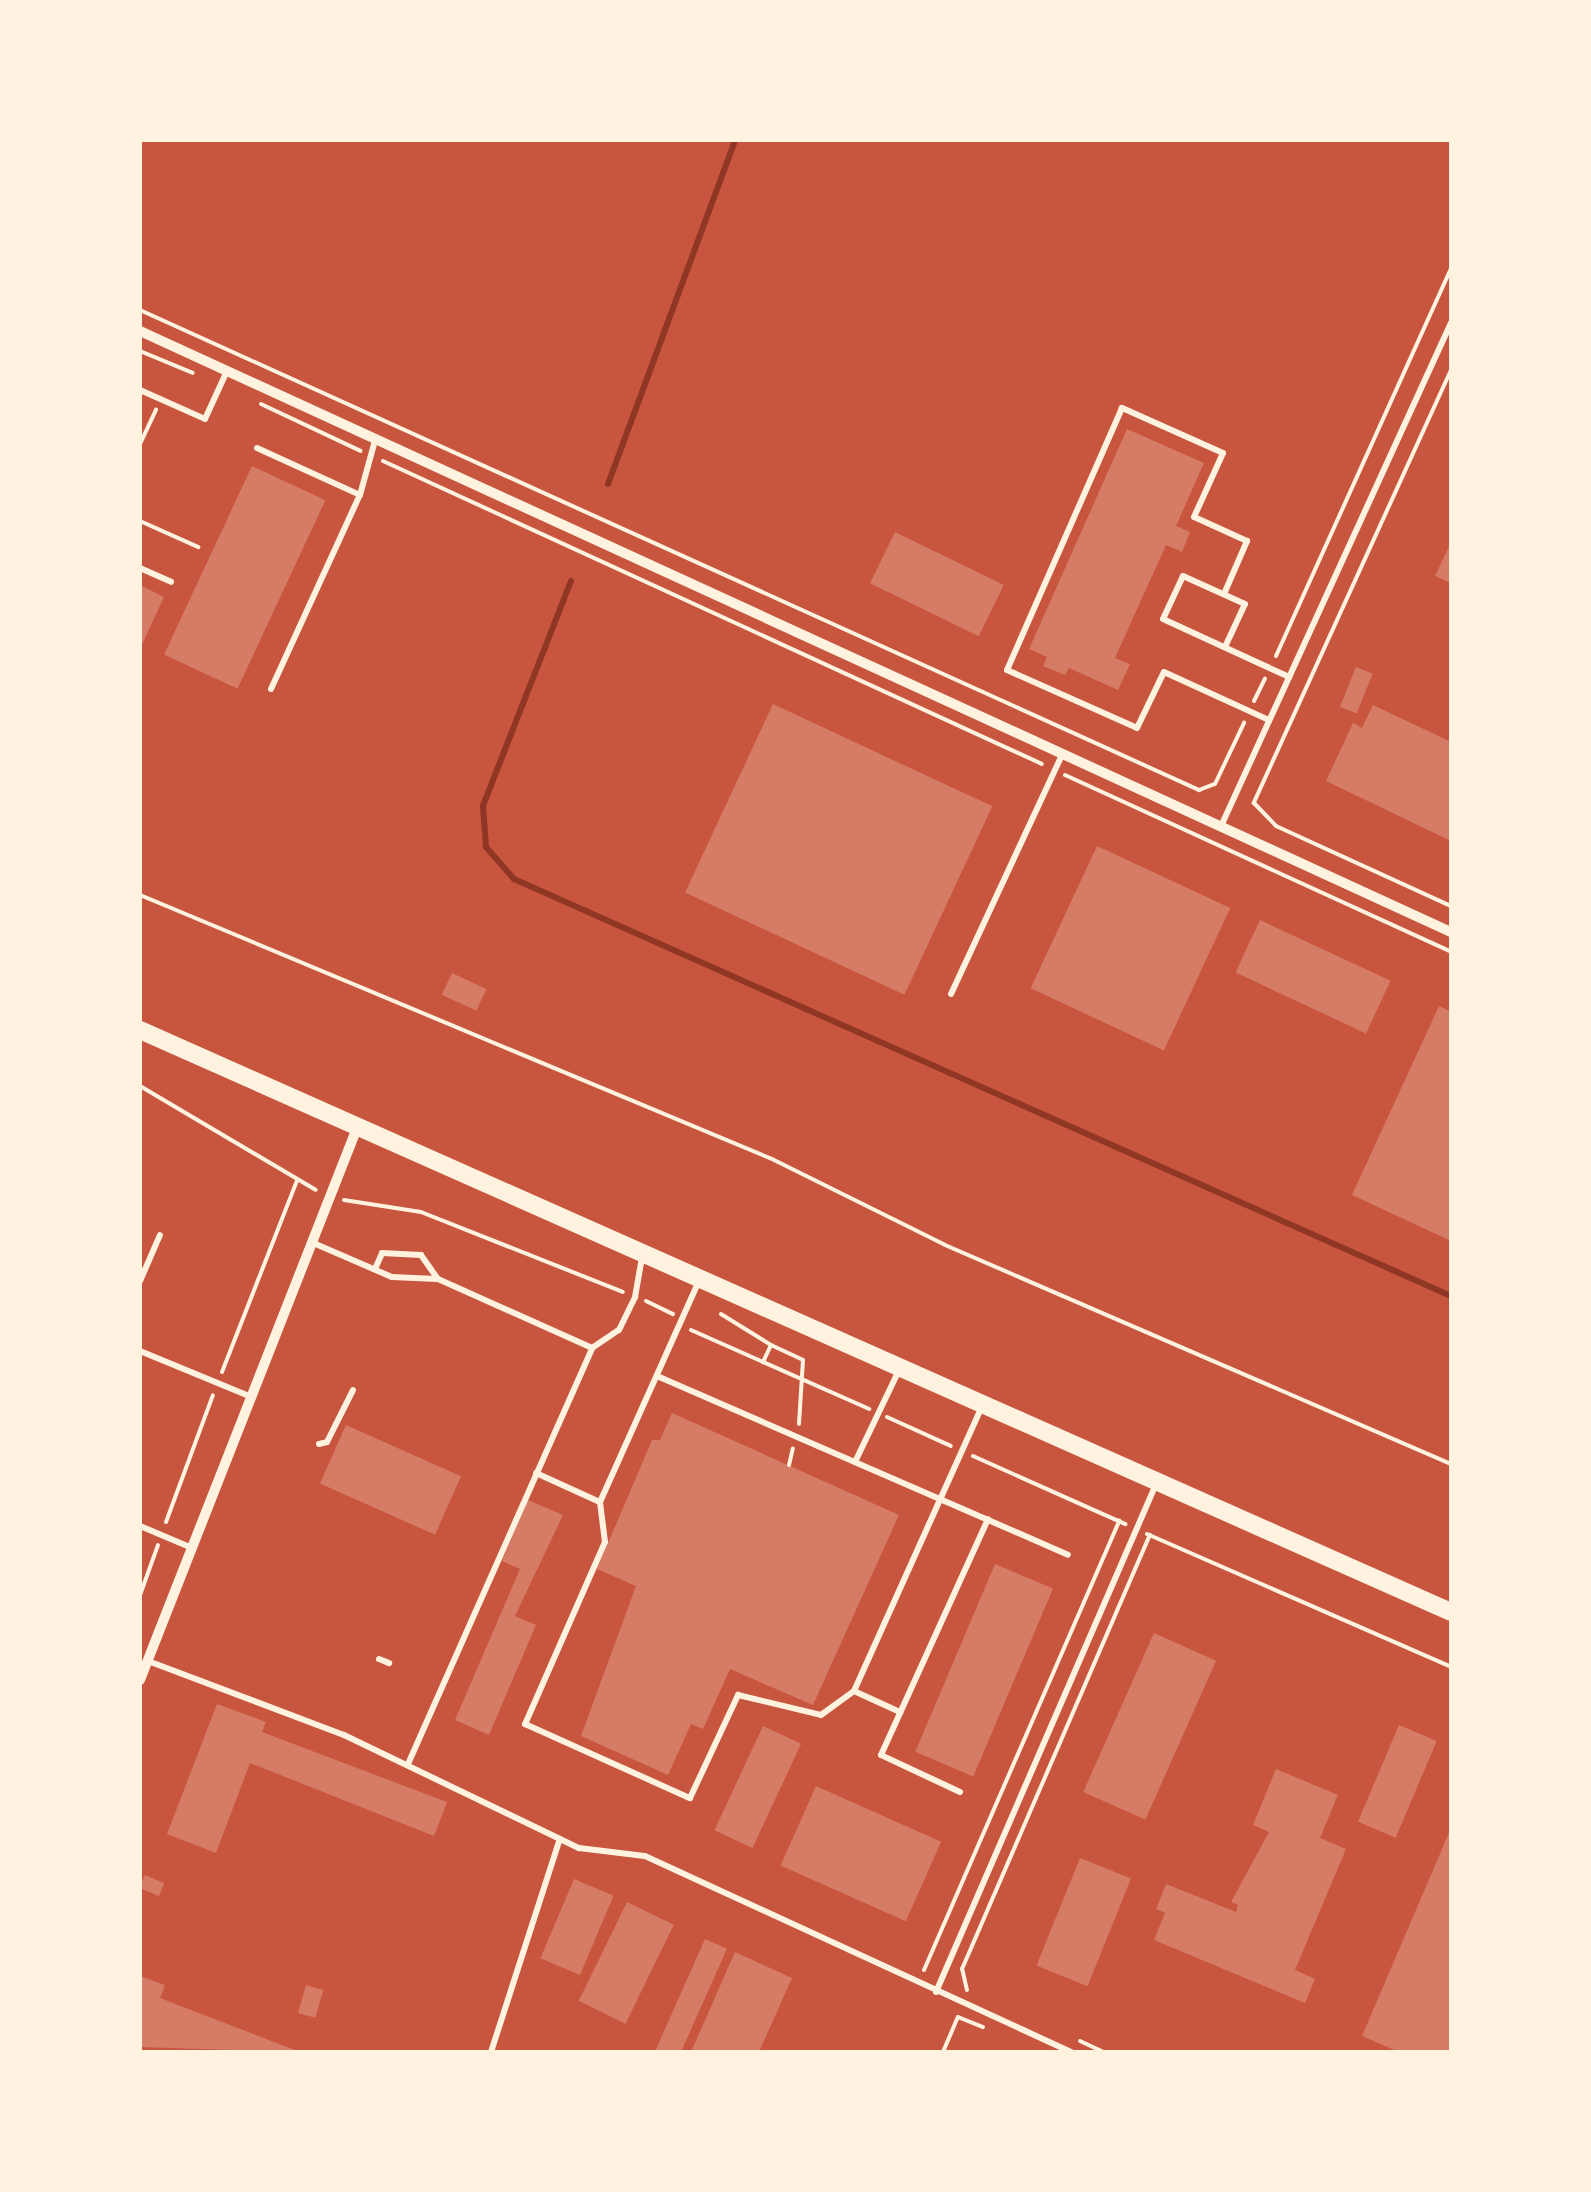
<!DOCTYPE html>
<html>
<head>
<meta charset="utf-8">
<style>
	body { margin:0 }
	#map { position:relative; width:1591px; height:2192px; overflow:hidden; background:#c8553d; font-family:"Nunito Sans",sans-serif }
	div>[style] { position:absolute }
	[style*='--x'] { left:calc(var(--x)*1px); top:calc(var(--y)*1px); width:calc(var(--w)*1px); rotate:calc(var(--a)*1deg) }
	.stream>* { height:6px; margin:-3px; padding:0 3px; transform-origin:3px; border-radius:3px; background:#8f3625 }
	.building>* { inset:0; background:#d67c66; transform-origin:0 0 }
	.path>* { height:4px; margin:-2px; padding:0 2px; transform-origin:2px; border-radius:2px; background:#fff3e0 }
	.service>* { height:6px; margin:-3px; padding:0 3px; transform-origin:3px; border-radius:3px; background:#fff3e0 }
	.minor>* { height:10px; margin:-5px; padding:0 5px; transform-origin:5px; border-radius:5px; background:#fff3e0 }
	.secondary>* { height:18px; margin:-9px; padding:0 9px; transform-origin:9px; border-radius:9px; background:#fff3e0 }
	span { translate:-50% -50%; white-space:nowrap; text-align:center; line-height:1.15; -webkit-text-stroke:10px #fff3e0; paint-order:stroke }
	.frame { position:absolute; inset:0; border:142px solid #fff3e0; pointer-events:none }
</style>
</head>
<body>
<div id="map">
	<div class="stream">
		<i style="--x:608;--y:484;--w:367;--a:-69.7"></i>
		<i style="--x:571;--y:581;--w:242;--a:111.4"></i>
		<i style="--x:483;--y:806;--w:41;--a:85.8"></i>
		<i style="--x:486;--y:847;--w:43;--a:48.8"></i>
		<i style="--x:514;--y:879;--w:1026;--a:23.99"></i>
	</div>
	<div class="building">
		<i style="clip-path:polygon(1127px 429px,1204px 463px,1176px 526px,1190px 532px,1182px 552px,1166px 545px,1115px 658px,1130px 664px,1118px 690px,1069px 668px,1065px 675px,1043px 666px,1047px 657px,1029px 649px)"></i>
		<i style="left:252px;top:466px;width:81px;height:208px;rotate:25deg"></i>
		<i style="left:895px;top:532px;width:121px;height:57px;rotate:26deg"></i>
		<i style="clip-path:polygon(1451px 542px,1451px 583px,1435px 576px)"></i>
		<i style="clip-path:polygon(140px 585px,164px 597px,140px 649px)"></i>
		<i style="left:1356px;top:667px;width:18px;height:43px;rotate:22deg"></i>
		<i style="left:773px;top:704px;width:242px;height:208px;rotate:25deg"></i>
		<i style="clip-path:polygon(1373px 705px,1451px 742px,1451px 841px,1326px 781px,1353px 723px,1362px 728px)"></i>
		<i style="left:1097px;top:846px;width:147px;height:157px;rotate:25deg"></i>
		<i style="left:1260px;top:920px;width:144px;height:58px;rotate:25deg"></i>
		<i style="left:452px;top:973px;width:38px;height:24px;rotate:25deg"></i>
		<i style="clip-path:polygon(1439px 1006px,1451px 1012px,1451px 1241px,1352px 1195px)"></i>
		<i style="clip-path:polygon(672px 1413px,899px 1515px,813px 1705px,730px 1669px,703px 1729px,691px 1724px,668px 1775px,581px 1736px,636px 1586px,597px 1569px,652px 1440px,660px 1440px)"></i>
		<i style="left:346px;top:1425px;width:126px;height:64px;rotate:24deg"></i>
		<i style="clip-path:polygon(528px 1500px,563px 1515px,515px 1616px,536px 1625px,489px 1735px,455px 1720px,520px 1569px,502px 1561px)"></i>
		<i style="left:995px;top:1564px;width:63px;height:204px;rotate:23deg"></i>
		<i style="left:1154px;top:1633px;width:68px;height:174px;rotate:24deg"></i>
		<i style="clip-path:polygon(217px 1704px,266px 1722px,262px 1732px,447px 1802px,434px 1836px,250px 1763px,216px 1853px,167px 1834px)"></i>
		<i style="left:1399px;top:1725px;width:41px;height:105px;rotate:23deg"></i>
		<i style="left:763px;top:1726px;width:42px;height:115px;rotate:25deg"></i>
		<i style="clip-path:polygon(1276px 1769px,1338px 1795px,1320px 1838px,1346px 1849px,1295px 1970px,1315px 1979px,1305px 2003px,1154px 1940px,1165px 1913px,1156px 1909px,1166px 1884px,1236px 1912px,1238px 1905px,1231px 1902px,1269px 1832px,1253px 1825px)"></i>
		<i style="left:816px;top:1786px;width:137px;height:87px;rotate:24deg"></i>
		<i style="clip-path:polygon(1451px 1828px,1451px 2052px,1399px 2052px,1362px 2036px)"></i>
		<i style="left:1080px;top:1858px;width:55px;height:116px;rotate:22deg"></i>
		<i style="left:145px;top:1875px;width:21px;height:14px;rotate:23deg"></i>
		<i style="left:574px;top:1879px;width:43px;height:86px;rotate:23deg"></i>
		<i style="left:627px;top:1902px;width:52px;height:110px;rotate:26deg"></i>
		<i style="left:705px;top:1939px;width:24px;height:125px;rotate:24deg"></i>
		<i style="clip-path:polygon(735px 1952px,792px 1978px,759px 2052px,691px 2052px)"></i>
		<i style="clip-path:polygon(140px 1976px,165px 1985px,160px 1998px,300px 2052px,140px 2047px)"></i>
		<i style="left:306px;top:1985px;width:18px;height:29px;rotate:16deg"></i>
	</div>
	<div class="path">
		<i style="--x:140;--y:310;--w:1163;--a:24.38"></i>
		<i style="--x:1199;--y:790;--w:17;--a:-21"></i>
		<i style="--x:1215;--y:784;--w:68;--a:-64.6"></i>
		<i style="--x:140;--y:351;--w:57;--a:22.5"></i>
		<i style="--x:1451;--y:370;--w:476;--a:114.5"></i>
		<i style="--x:1254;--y:803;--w:32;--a:46"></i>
		<i style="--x:1276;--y:826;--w:192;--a:24.6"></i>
		<i style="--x:261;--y:404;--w:110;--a:25.2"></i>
		<i style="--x:140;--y:444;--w:38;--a:-65"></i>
		<i style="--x:383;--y:461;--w:725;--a:24.69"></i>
		<i style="--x:140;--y:521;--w:64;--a:24.1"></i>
		<i style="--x:1276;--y:656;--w:426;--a:-65.7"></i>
		<i style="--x:1254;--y:701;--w:25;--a:-64"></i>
		<i style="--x:1065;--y:775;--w:425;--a:24.6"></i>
		<i style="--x:140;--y:895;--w:685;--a:22.67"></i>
		<i style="--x:772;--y:1159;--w:193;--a:26.4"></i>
		<i style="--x:945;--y:1245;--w:551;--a:23.4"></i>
		<i style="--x:140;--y:1086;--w:204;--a:30.6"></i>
		<i style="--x:344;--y:1200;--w:78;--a:8.9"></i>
		<i style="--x:421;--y:1212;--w:217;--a:21.6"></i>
		<i style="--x:646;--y:1301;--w:30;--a:26"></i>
		<i style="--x:721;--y:1314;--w:59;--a:31.8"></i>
		<i style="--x:771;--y:1345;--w:19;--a:115"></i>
		<i style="--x:691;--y:1330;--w:195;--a:23.9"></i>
		<i style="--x:771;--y:1345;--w:35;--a:25"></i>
		<i style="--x:803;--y:1360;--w:64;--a:93.6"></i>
		<i style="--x:222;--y:1372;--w:205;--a:-68.6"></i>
		<i style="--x:887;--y:1417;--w:70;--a:24.4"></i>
		<i style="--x:973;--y:1456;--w:167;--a:24.1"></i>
		<i style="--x:789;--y:1465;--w:17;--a:-77"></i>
		<i style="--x:166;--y:1522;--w:135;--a:-69.7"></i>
		<i style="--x:1147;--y:1534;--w:332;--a:23.6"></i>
		<i style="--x:140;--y:1595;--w:53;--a:-70.2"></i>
		<i style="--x:924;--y:1970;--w:490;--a:-66.5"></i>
		<i style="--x:967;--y:1990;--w:22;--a:-103"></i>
		<i style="--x:962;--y:1969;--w:473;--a:-66.6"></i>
		<i style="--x:1080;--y:2041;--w:26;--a:25"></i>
		<i style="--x:943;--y:2052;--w:38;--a:-67"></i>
		<i style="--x:958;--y:2017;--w:27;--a:22"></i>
	</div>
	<div class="service">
		<i style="--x:140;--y:390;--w:71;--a:24"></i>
		<i style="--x:205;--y:419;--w:53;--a:-65.4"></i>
		<i style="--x:257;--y:448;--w:113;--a:24.5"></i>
		<i style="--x:140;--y:568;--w:34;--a:24"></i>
		<i style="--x:1224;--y:594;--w:58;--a:-66.5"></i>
		<i style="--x:1247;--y:541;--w:58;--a:-155.6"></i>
		<i style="--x:1194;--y:517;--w:70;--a:-65.6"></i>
		<i style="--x:1223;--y:453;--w:111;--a:-156"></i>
		<i style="--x:1122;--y:408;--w:286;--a:113.7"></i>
		<i style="--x:1007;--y:670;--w:142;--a:24"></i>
		<i style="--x:1137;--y:728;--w:62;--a:-64.3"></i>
		<i style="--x:1164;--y:672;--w:115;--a:24.6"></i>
		<i style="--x:1225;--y:647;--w:47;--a:-65.1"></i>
		<i style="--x:1245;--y:604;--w:68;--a:-155.7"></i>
		<i style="--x:1183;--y:576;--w:47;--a:114.9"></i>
		<i style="--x:1163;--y:619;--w:139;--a:24.7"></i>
		<i style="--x:271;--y:689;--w:213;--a:-65.4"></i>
		<i style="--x:360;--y:495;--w:60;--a:-74.6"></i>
		<i style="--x:1222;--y:824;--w:551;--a:-65.44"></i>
		<i style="--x:951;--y:994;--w:266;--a:-65.1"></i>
		<i style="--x:311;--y:1242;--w:88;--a:23.4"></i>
		<i style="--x:392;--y:1277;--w:45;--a:2.5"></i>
		<i style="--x:375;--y:1269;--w:17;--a:-66"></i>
		<i style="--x:382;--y:1253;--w:39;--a:3"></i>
		<i style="--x:421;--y:1255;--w:29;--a:55"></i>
		<i style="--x:438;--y:1279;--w:169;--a:24.1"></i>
		<i style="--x:140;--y:1281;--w:50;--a:-66.5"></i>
		<i style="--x:698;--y:1283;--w:240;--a:114.1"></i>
		<i style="--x:600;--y:1502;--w:40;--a:82.9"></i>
		<i style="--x:605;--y:1542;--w:199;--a:113.7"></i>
		<i style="--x:525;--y:1724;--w:181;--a:24.2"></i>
		<i style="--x:690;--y:1798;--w:114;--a:-65"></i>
		<i style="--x:738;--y:1695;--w:85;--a:13.5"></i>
		<i style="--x:821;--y:1715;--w:41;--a:-36"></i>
		<i style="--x:854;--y:1691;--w:312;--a:-65.8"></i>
		<i style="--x:140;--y:1351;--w:118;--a:22.4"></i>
		<i style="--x:657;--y:1376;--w:448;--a:23.5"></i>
		<i style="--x:319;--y:1444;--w:8;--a:-14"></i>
		<i style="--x:327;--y:1442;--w:58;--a:-63.4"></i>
		<i style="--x:855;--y:1462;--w:104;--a:-64.4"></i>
		<i style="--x:536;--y:1473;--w:70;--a:24.4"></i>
		<i style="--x:140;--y:1526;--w:54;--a:22.8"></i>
		<i style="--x:379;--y:1659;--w:11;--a:22"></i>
		<i style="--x:148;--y:1661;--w:210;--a:20.7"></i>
		<i style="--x:344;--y:1735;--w:261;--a:25.7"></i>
		<i style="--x:579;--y:1848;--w:66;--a:6.9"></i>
		<i style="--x:645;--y:1856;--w:469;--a:24.7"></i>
		<i style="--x:854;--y:1691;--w:51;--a:24.5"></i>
		<i style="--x:408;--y:1764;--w:455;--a:-66.1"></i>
		<i style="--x:592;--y:1348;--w:32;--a:-34"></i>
		<i style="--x:619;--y:1330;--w:37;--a:-64"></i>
		<i style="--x:635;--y:1297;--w:40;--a:-80"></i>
		<i style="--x:960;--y:1792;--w:87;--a:-154.9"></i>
		<i style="--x:881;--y:1755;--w:259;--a:-65.6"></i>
		<i style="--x:936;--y:1992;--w:554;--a:-66.58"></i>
		<i style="--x:491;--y:2052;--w:224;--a:-72.1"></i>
	</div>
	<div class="minor">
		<i style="--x:140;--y:331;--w:1442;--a:24.63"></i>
		<i style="--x:140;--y:1680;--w:593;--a:-68.54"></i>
	</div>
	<div class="secondary">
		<i style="--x:140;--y:1030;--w:1434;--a:23.94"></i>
	</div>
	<div class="frame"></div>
</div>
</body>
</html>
